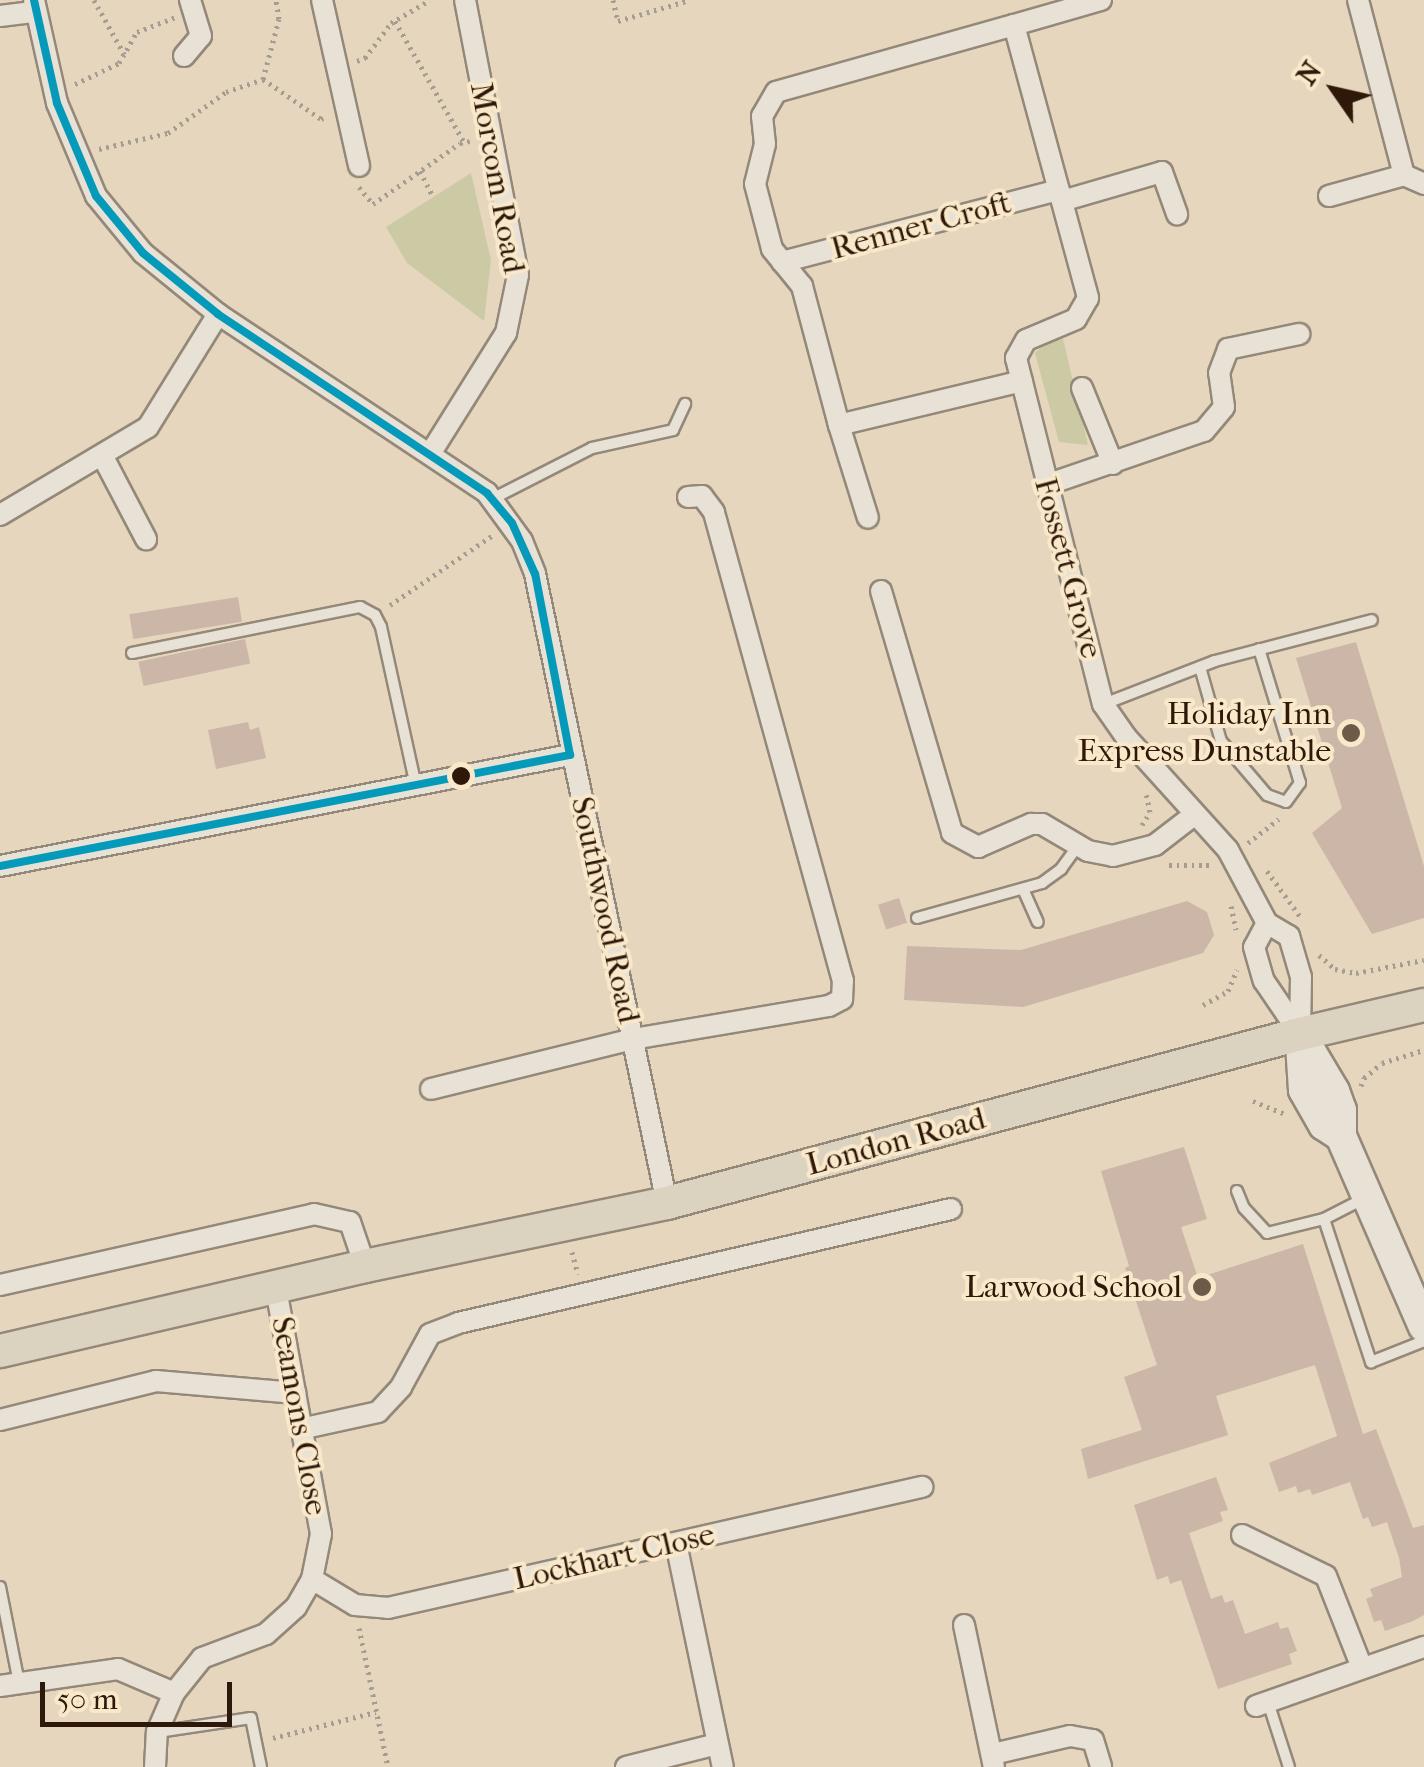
<!DOCTYPE html>
<html>
<head>
<meta charset="utf-8">
<style>
	body { margin:0 }
	#map { position:relative; width:1424px; height:1767px; overflow:hidden; background:#e5d6bd; font-family:"IM FELL French Canon",serif }
	div>[style] { position:absolute }
	[style*='--x'] { left:calc(var(--x)*1px); top:calc(var(--y)*1px); width:calc(var(--w)*1px); rotate:calc(var(--a)*1deg) }
	.green>* { inset:0; background:#cbcaa4 }
	.building>* { inset:0; background:#ccb6a8; transform-origin:0 0 }
	.path>* { height:5px; margin-top:-2.5px; transform-origin:0; background:repeating-linear-gradient(90deg,#a59d92 0 2.5px,transparent 0 7.5px) }
	.roads { filter:drop-shadow(2px 0 #948879) drop-shadow(-2px 0 #948879) drop-shadow(0 2px #948879) drop-shadow(0 -2px #948879) }
	.lane>* { height:10px; margin:-5px; padding:0 5px; transform-origin:5px; border-radius:5px; background:#e8e1d5 }
	.street>* { height:20px; margin:-10px; padding:0 10px; transform-origin:10px; border-radius:10px; background:#e8e1d5 }
	.secondary>* { height:30px; margin:-15px; padding:0 15px; transform-origin:15px; border-radius:15px; background:#e8e1d5 }
	.primary>* { height:32px; margin:-16px; padding:0 16px; transform-origin:16px; border-radius:16px; background:#dcd2c0 }
	.bus-1>* { height:8px; margin:-4px; padding:0 4px; transform-origin:4px; border-radius:4px; background:#059aba }
	.dots>* { width:28px; height:28px; translate:-50% -50%; box-sizing:border-box; border:5px solid #f9e8c9; border-radius:50% }
	span { translate:-50% -50%; white-space:nowrap; text-align:center; line-height:1.15; -webkit-text-stroke:8px #f9e8c9; paint-order:stroke }
	.street-label { font-size:32px; color:#2e180a }
	.poi-label { font-size:32px; color:#2e180a }
	.right { translate:-100% -50%; text-align:right }
	.north { position:absolute; left:1284px; top:40px; width:100px; height:100px; -webkit-text-stroke:8px #f9e8c9; paint-order:stroke; rotate:304deg; font-size:28px; font-weight:700; line-height:40px; text-align:center; color:#2e180a }
	.north::after { content:''; display:block; margin:auto; width:35px; height:45px; background:#2e180a; clip-path:polygon(50% 0,100% 100%,50% 72%,0 100%) }
	.scale { position:absolute; left:40px; top:1682px; width:192px; height:45px; box-sizing:border-box; border:5px solid #2e180a; border-top:0; padding-left:12px; font-size:30px; line-height:35px; white-space:nowrap; color:#2e180a; -webkit-text-stroke:8px #f9e8c9; paint-order:stroke }
</style>
</head>
<body>
<div id="map">
	<div class="green">
		<i style="clip-path:polygon(471px 173px,491px 260px,484px 321px,407px 263px,386px 227px)"></i>
		<i style="clip-path:polygon(1063px 339px,1088px 445px,1059px 442px,1035px 353px,1046px 342px)"></i>
	</div>
	<div class="building">
		<i style="left:238px;top:597px;width:25px;height:110px;rotate:81deg"></i>
		<i style="left:245px;top:639px;width:25px;height:109px;rotate:78deg"></i>
		<i style="clip-path:polygon(1356px 642px,1424px 866px,1424px 918px,1372px 934px,1312px 833px,1342px 808px,1296px 658px)"></i>
		<i style="clip-path:polygon(248px 722px,250px 730px,259px 727px,266px 758px,216px 769px,208px 730px)"></i>
		<i style="left:899px;top:898px;width:26px;height:22px;rotate:72deg"></i>
		<i style="clip-path:polygon(1187px 901px,1207px 912px,1214px 935px,1203px 953px,1023px 1007px,904px 1000px,907px 946px,1021px 950px)"></i>
		<i style="clip-path:polygon(1184px 1147px,1207px 1219px,1181px 1227px,1198px 1278px,1303px 1244px,1363px 1434px,1376px 1429px,1413px 1528px,1424px 1525px,1424px 1615px,1413px 1621px,1385px 1631px,1381px 1620px,1374px 1622px,1366px 1599px,1373px 1596px,1370px 1589px,1402px 1577px,1399px 1558px,1387px 1522px,1372px 1527px,1368px 1517px,1363px 1519px,1350px 1482px,1312px 1495px,1310px 1489px,1298px 1493px,1296px 1486px,1279px 1492px,1269px 1463px,1337px 1436px,1315px 1365px,1216px 1396px,1228px 1435px,1088px 1479px,1081px 1449px,1142px 1430px,1124px 1377px,1157px 1365px,1125px 1268px,1129px 1266px,1101px 1171px)"></i>
		<i style="clip-path:polygon(1216px 1477px,1228px 1510px,1220px 1512px,1223px 1521px,1189px 1533px,1211px 1599px,1222px 1595px,1225px 1603px,1233px 1600px,1245px 1634px,1278px 1622px,1280px 1629px,1288px 1627px,1297px 1651px,1289px 1654px,1292px 1664px,1218px 1689px,1181px 1580px,1170px 1584px,1168px 1576px,1157px 1580px,1134px 1505px)"></i>
	</div>
	<div class="path">
		<i style="--x:94;--y:0;--w:62;--a:60.9"></i>
		<i style="--x:613;--y:0;--w:22;--a:77"></i>
		<i style="--x:618;--y:21;--w:75;--a:-16.3"></i>
		<i style="--x:395;--y:21;--w:139;--a:60.3"></i>
		<i style="--x:357;--y:61;--w:9;--a:-21"></i>
		<i style="--x:365;--y:58;--w:44;--a:-53.4"></i>
		<i style="--x:391;--y:23;--w:45;--a:-30.5"></i>
		<i style="--x:263;--y:79;--w:70;--a:34.6"></i>
		<i style="--x:321;--y:119;--w:7;--a:-27"></i>
		<i style="--x:75;--y:84;--w:49;--a:-25.5"></i>
		<i style="--x:119;--y:63;--w:36;--a:-60"></i>
		<i style="--x:137;--y:32;--w:40;--a:-21"></i>
		<i style="--x:99;--y:149;--w:71;--a:-13.1"></i>
		<i style="--x:168;--y:133;--w:71;--a:-35.3"></i>
		<i style="--x:226;--y:92;--w:39;--a:-19"></i>
		<i style="--x:263;--y:79;--w:62;--a:-75.1"></i>
		<i style="--x:279;--y:19;--w:19;--a:-99"></i>
		<i style="--x:420;--y:171;--w:29;--a:63"></i>
		<i style="--x:359;--y:187;--w:22;--a:51"></i>
		<i style="--x:373;--y:204;--w:106;--a:-35"></i>
		<i style="--x:460;--y:143;--w:10;--a:-11"></i>
		<i style="--x:390;--y:605;--w:125;--a:-34.2"></i>
		<i style="--x:1142;--y:825;--w:15;--a:-58"></i>
		<i style="--x:1150;--y:812;--w:19;--a:-102"></i>
		<i style="--x:1248;--y:843;--w:39;--a:-38"></i>
		<i style="--x:1169;--y:865;--w:43;--a:0"></i>
		<i style="--x:1267;--y:871;--w:59;--a:53.9"></i>
		<i style="--x:1231;--y:906;--w:24;--a:78"></i>
		<i style="--x:1319;--y:955;--w:21;--a:41"></i>
		<i style="--x:1335;--y:969;--w:21;--a:11"></i>
		<i style="--x:1356;--y:973;--w:69;--a:-10.8"></i>
		<i style="--x:1203;--y:1005;--w:29;--a:-29"></i>
		<i style="--x:1228;--y:991;--w:23;--a:-67"></i>
		<i style="--x:1361;--y:1086;--w:9;--a:-69"></i>
		<i style="--x:1364;--y:1078;--w:23;--a:-40"></i>
		<i style="--x:1382;--y:1063;--w:44;--a:-17.2"></i>
		<i style="--x:1253;--y:1101;--w:35;--a:22"></i>
		<i style="--x:572;--y:1252;--w:23;--a:75"></i>
		<i style="--x:359;--y:1628;--w:142;--a:78.2"></i>
		<i style="--x:273;--y:1738;--w:106;--a:-14.2"></i>
	</div>
	<div class="roads">
		<div class="lane">
			<i style="--x:492;--y:499;--w:112;--a:-27"></i>
			<i style="--x:592;--y:448;--w:83;--a:-12.5"></i>
			<i style="--x:673;--y:430;--w:29;--a:-65"></i>
			<i style="--x:132;--y:653;--w:233;--a:-11.4"></i>
			<i style="--x:360;--y:607;--w:17;--a:28"></i>
			<i style="--x:375;--y:615;--w:13;--a:63"></i>
			<i style="--x:381;--y:627;--w:159;--a:77.6"></i>
			<i style="--x:1200;--y:667;--w:77;--a:74.2"></i>
			<i style="--x:1221;--y:741;--w:71;--a:49.6"></i>
			<i style="--x:1267;--y:795;--w:20;--a:20"></i>
			<i style="--x:1286;--y:802;--w:24;--a:-54"></i>
			<i style="--x:1300;--y:783;--w:140;--a:-107"></i>
			<i style="--x:1104;--y:704;--w:119;--a:-21.2"></i>
			<i style="--x:1215;--y:661;--w:162;--a:-14.6"></i>
			<i style="--x:1023;--y:889;--w:36;--a:66"></i>
			<i style="--x:917;--y:918;--w:130;--a:-15.6"></i>
			<i style="--x:1042;--y:883;--w:24;--a:-36"></i>
			<i style="--x:1061;--y:869;--w:29;--a:-54"></i>
			<i style="--x:1237;--y:1191;--w:18;--a:68"></i>
			<i style="--x:1244;--y:1208;--w:34;--a:47"></i>
			<i style="--x:1267;--y:1233;--w:59;--a:-13.8"></i>
			<i style="--x:1365;--y:1198;--w:46;--a:152.9"></i>
			<i style="--x:1324;--y:1219;--w:151;--a:71.8"></i>
			<i style="--x:1371;--y:1362;--w:57;--a:-21.6"></i>
			<i style="--x:0;--y:1587;--w:98;--a:78.8"></i>
			<i style="--x:1268;--y:1702;--w:68;--a:72.1"></i>
			<i style="--x:158;--y:1732;--w:94;--a:-8.6"></i>
			<i style="--x:251;--y:1718;--w:50;--a:78.5"></i>
		</div>
		<div class="street">
			<i style="--x:34;--y:0;--w:106;--a:77.4"></i>
			<i style="--x:57;--y:103;--w:101;--a:67.2"></i>
			<i style="--x:96;--y:196;--w:74;--a:50.5"></i>
			<i style="--x:143;--y:253;--w:97;--a:39.1"></i>
			<i style="--x:218;--y:314;--w:323;--a:33.6"></i>
			<i style="--x:487;--y:493;--w:59;--a:53.9"></i>
			<i style="--x:522;--y:541;--w:35;--a:68"></i>
			<i style="--x:535;--y:574;--w:643;--a:78.15"></i>
			<i style="--x:322;--y:0;--w:170;--a:77.4"></i>
			<i style="--x:1101;--y:0;--w:91;--a:164"></i>
			<i style="--x:1014;--y:25;--w:283;--a:74.8"></i>
			<i style="--x:1088;--y:298;--w:24;--a:120"></i>
			<i style="--x:1076;--y:319;--w:54;--a:157.2"></i>
			<i style="--x:1026;--y:340;--w:21;--a:119"></i>
			<i style="--x:1016;--y:358;--w:357;--a:75.9"></i>
			<i style="--x:1103;--y:704;--w:40;--a:55.1"></i>
			<i style="--x:1126;--y:737;--w:152;--a:47.9"></i>
			<i style="--x:1228;--y:850;--w:83;--a:61.9"></i>
			<i style="--x:1267;--y:923;--w:26;--a:31"></i>
			<i style="--x:1289;--y:936;--w:43;--a:73.7"></i>
			<i style="--x:1301;--y:977;--w:57;--a:91"></i>
			<i style="--x:1358;--y:0;--w:181;--a:75.3"></i>
			<i style="--x:0;--y:16;--w:35;--a:-7"></i>
			<i style="--x:1014;--y:25;--w:247;--a:164.3"></i>
			<i style="--x:776;--y:92;--w:28;--a:120"></i>
			<i style="--x:762;--y:116;--w:28;--a:84"></i>
			<i style="--x:765;--y:144;--w:41;--a:104"></i>
			<i style="--x:755;--y:184;--w:67;--a:75.3"></i>
			<i style="--x:772;--y:249;--w:48;--a:51"></i>
			<i style="--x:802;--y:286;--w:144;--a:75.1"></i>
			<i style="--x:839;--y:425;--w:188;--a:-13.5"></i>
			<i style="--x:184;--y:56;--w:26;--a:-50"></i>
			<i style="--x:201;--y:36;--w:38;--a:-107"></i>
			<i style="--x:1329;--y:196;--w:78;--a:-15.6"></i>
			<i style="--x:1404;--y:175;--w:22;--a:24"></i>
			<i style="--x:1062;--y:201;--w:104;--a:-16.2"></i>
			<i style="--x:1162;--y:172;--w:45;--a:70.3"></i>
			<i style="--x:782;--y:262;--w:286;--a:-14.6"></i>
			<i style="--x:1082;--y:388;--w:82;--a:67.8"></i>
			<i style="--x:839;--y:425;--w:97;--a:72.7"></i>
			<i style="--x:430;--y:454;--w:143;--a:-57.9"></i>
			<i style="--x:506;--y:333;--w:59;--a:-78.3"></i>
			<i style="--x:518;--y:275;--w:280;--a:-100.9"></i>
			<i style="--x:103;--y:457;--w:93;--a:62.3"></i>
			<i style="--x:1046;--y:485;--w:167;--a:-18.9"></i>
			<i style="--x:1204;--y:431;--w:31;--a:-50"></i>
			<i style="--x:1224;--y:407;--w:34;--a:-98"></i>
			<i style="--x:1219;--y:373;--w:26;--a:-69"></i>
			<i style="--x:1228;--y:349;--w:73;--a:-11.9"></i>
			<i style="--x:0;--y:515;--w:172;--a:-30.7"></i>
			<i style="--x:148;--y:427;--w:133;--a:-58.2"></i>
			<i style="--x:881;--y:591;--w:252;--a:73.6"></i>
			<i style="--x:952;--y:833;--w:30;--a:28"></i>
			<i style="--x:978;--y:847;--w:58;--a:-23.5"></i>
			<i style="--x:1031;--y:824;--w:11;--a:0"></i>
			<i style="--x:1042;--y:824;--w:53;--a:30.4"></i>
			<i style="--x:1088;--y:851;--w:25;--a:11"></i>
			<i style="--x:1113;--y:856;--w:43;--a:-14.7"></i>
			<i style="--x:1155;--y:845;--w:49;--a:-37.6"></i>
			<i style="--x:0;--y:866;--w:581;--a:-11.02"></i>
			<i style="--x:1267;--y:923;--w:27;--a:118"></i>
			<i style="--x:1254;--y:947;--w:35;--a:74"></i>
			<i style="--x:1264;--y:981;--w:64;--a:55.8"></i>
			<i style="--x:431;--y:1089;--w:208;--a:-13.9"></i>
			<i style="--x:633;--y:1039;--w:199;--a:-9.6"></i>
			<i style="--x:829;--y:1006;--w:15;--a:-28"></i>
			<i style="--x:842;--y:999;--w:18;--a:-87"></i>
			<i style="--x:843;--y:981;--w:486;--a:-105.4"></i>
			<i style="--x:714;--y:512;--w:20;--a:-127"></i>
			<i style="--x:702;--y:496;--w:14;--a:176"></i>
			<i style="--x:0;--y:1285;--w:322;--a:-12.7"></i>
			<i style="--x:314;--y:1214;--w:37;--a:13"></i>
			<i style="--x:350;--y:1222;--w:46;--a:71.2"></i>
			<i style="--x:0;--y:1420;--w:161;--a:-14"></i>
			<i style="--x:156;--y:1381;--w:140;--a:4.9"></i>
			<i style="--x:305;--y:1428;--w:75;--a:-12.4"></i>
			<i style="--x:378;--y:1412;--w:34;--a:-47"></i>
			<i style="--x:401;--y:1387;--w:60;--a:-61.3"></i>
			<i style="--x:430;--y:1334;--w:30;--a:-21"></i>
			<i style="--x:458;--y:1323;--w:506;--a:-13.02"></i>
			<i style="--x:1242;--y:1535;--w:93;--a:26"></i>
			<i style="--x:1326;--y:1576;--w:99;--a:68.6"></i>
			<i style="--x:676;--y:1543;--w:229;--a:78.2"></i>
			<i style="--x:312;--y:1579;--w:50;--a:31.2"></i>
			<i style="--x:355;--y:1605;--w:33;--a:5"></i>
			<i style="--x:388;--y:1608;--w:548;--a:-12.77"></i>
			<i style="--x:964;--y:1625;--w:145;--a:78.1"></i>
			<i style="--x:0;--y:1686;--w:119;--a:-8.2"></i>
			<i style="--x:118;--y:1669;--w:61;--a:23.2"></i>
			<i style="--x:1256;--y:1706;--w:178;--a:-19.4"></i>
			<i style="--x:993;--y:1754;--w:79;--a:-13.2"></i>
			<i style="--x:1070;--y:1736;--w:23;--a:10"></i>
			<i style="--x:1093;--y:1740;--w:28;--a:73"></i>
			<i style="--x:155;--y:1767;--w:35;--a:-87"></i>
			<i style="--x:157;--y:1732;--w:43;--a:-66.4"></i>
			<i style="--x:174;--y:1693;--w:45;--a:-51.3"></i>
			<i style="--x:202;--y:1658;--w:68;--a:-20.6"></i>
			<i style="--x:266;--y:1634;--w:40;--a:-42"></i>
			<i style="--x:296;--y:1607;--w:32;--a:-60"></i>
			<i style="--x:312;--y:1579;--w:46;--a:-78.7"></i>
			<i style="--x:321;--y:1534;--w:249;--a:-100.4"></i>
			<i style="--x:626;--y:1767;--w:94;--a:-14.2"></i>
		</div>
		<div class="secondary">
			<i style="--x:1300;--y:1034;--w:66;--a:59.2"></i>
			<i style="--x:1334;--y:1091;--w:20;--a:70"></i>
			<i style="--x:1341;--y:1110;--w:26;--a:90"></i>
			<i style="--x:1341;--y:1136;--w:208;--a:66.5"></i>
			<i style="--x:1301;--y:1044;--w:46;--a:86.3"></i>
			<i style="--x:1304;--y:1090;--w:40;--a:60.3"></i>
			<i style="--x:1324;--y:1125;--w:20;--a:33"></i>
		</div>
		<div class="primary">
			<i style="--x:0;--y:1351;--w:375;--a:-13.1"></i>
			<i style="--x:365;--y:1266;--w:309;--a:-11.8"></i>
			<i style="--x:667;--y:1203;--w:655;--a:-14.95"></i>
			<i style="--x:1300;--y:1034;--w:127;--a:-13.2"></i>
		</div>
	</div>
	<div class="bus-1">
		<i style="--x:0;--y:866;--w:581;--a:-11.02"></i>
		<i style="--x:570;--y:755;--w:184;--a:-100.9"></i>
		<i style="--x:535;--y:574;--w:56;--a:-114.3"></i>
		<i style="--x:512;--y:523;--w:39;--a:-130"></i>
		<i style="--x:487;--y:493;--w:323;--a:-146.4"></i>
		<i style="--x:218;--y:314;--w:97;--a:-140.9"></i>
		<i style="--x:143;--y:253;--w:74;--a:-129.5"></i>
		<i style="--x:96;--y:196;--w:101;--a:-112.8"></i>
		<i style="--x:57;--y:103;--w:106;--a:-102.6"></i>
	</div>
	<div class="dots">
		<i style="left:1351px;top:733px;background:#6e5a49"></i>
		<i style="left:461px;top:776px;background:#2e180a"></i>
		<i style="left:1202px;top:1287px;background:#6e5a49"></i>
	</div>
	<div class="street-label">
		<span style="left:497px;top:178px;rotate:80deg">Morcom Road</span>
		<span style="left:921px;top:226px;rotate:-15deg">Renner Croft</span>
		<span style="left:1068px;top:568px;rotate:75deg">Fossett Grove</span>
		<span style="left:605px;top:910px;rotate:78deg">Southwood Road</span>
		<span style="left:896px;top:1142px;rotate:-15deg">London Road</span>
		<span style="left:299px;top:1416px;rotate:80deg">Seamons Close</span>
		<span style="left:614px;top:1557px;rotate:-13deg">Lockhart Close</span>
	</div>
	<div class="poi-label">
		<span class="right" style="left:1331px;top:733px">Holiday Inn<br>Express Dunstable</span>
		<span class="right" style="left:1182px;top:1287px">Larwood School</span>
	</div>
	<div class="north">N</div>
	<div class="scale">50 m</div>
</div>
</body>
</html>
